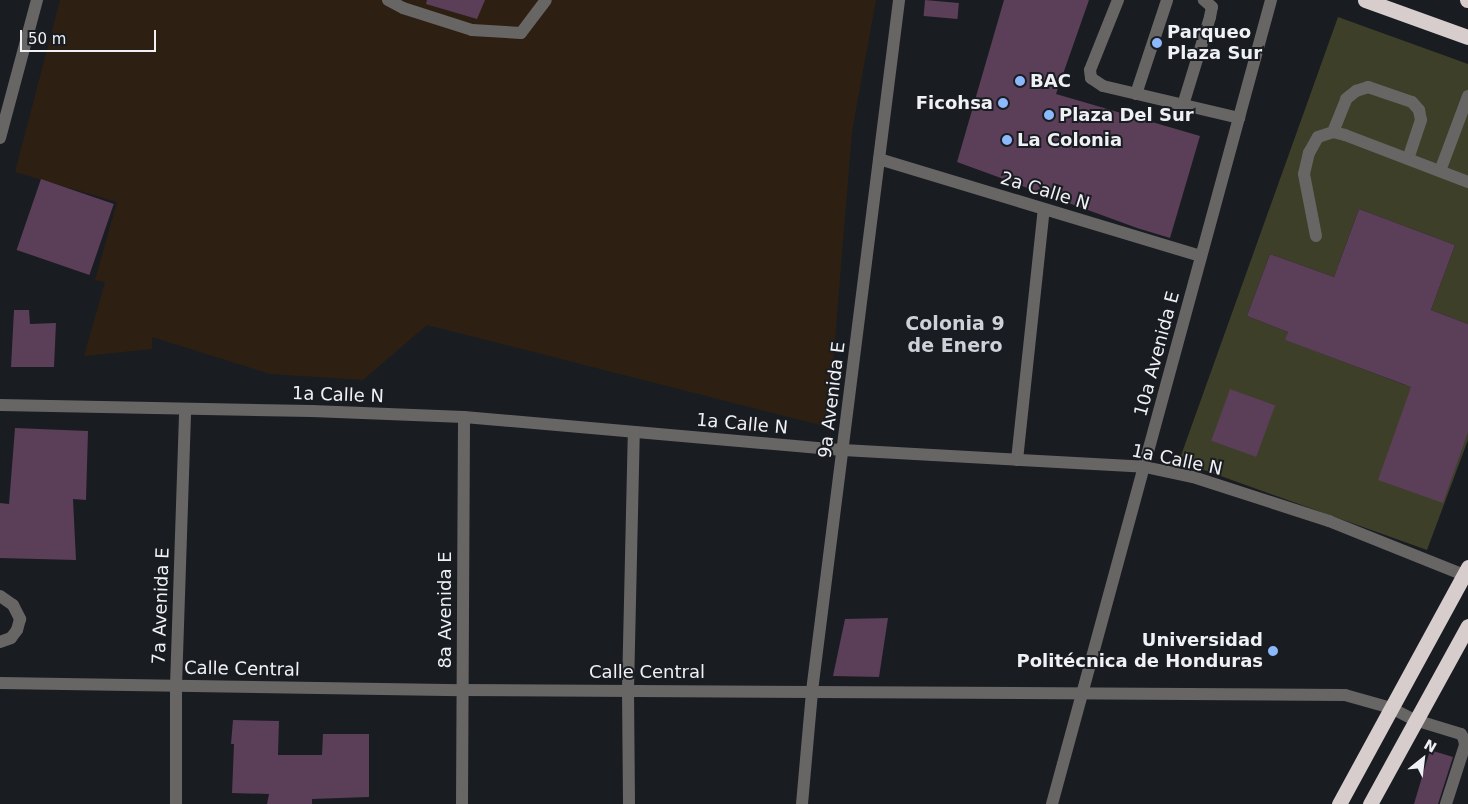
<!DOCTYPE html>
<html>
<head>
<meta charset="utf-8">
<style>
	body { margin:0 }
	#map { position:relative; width:1468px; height:804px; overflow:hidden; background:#191c21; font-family:"DejaVu Sans",sans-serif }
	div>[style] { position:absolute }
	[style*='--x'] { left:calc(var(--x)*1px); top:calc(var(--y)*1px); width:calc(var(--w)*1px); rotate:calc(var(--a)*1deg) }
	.commercial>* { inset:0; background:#2d2013 }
	.green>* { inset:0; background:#3d3f29 }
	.building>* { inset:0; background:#5b3e58; transform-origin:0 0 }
	.minor>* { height:12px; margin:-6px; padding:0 6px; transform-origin:6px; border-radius:6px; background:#686565 }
	.highway>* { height:15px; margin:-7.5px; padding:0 7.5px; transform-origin:7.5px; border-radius:7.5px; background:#d6cdcc }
	.dots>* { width:14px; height:14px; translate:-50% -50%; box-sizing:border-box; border:2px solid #191c21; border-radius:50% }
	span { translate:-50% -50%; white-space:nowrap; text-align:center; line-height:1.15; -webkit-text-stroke:4px #191c21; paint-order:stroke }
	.poi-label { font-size:18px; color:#eff1f5; font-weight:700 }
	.left { translate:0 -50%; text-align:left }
	.right { translate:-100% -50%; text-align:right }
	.street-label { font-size:18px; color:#eff1f5 }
	.neighbourhood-label { font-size:19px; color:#cdd1d8; font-weight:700 }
	.north { position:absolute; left:1398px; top:734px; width:50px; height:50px; -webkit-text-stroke:4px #191c21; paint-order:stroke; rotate:29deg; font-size:14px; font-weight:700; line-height:20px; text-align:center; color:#eff1f5 }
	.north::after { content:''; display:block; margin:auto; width:18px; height:22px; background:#eff1f5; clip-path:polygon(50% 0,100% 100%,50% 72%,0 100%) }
	.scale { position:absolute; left:20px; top:30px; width:136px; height:22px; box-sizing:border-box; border:2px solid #eff1f5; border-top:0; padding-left:6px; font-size:15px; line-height:18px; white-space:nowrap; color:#eff1f5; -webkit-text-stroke:4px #191c21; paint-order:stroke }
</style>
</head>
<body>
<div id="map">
	<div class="commercial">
		<i style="clip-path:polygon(60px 0,876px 0,852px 131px,828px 427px,427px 325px,363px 380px,270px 374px,152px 337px,152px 349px,84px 356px,105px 282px,95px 280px,117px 202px,15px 172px)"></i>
	</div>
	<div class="green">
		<i style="clip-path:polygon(1338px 17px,1468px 64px,1468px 324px,1431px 310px,1455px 245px,1359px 209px,1334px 277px,1270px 254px,1247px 316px,1288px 332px,1286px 340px,1405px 385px,1468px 394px,1468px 440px,1427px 550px,1179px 461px)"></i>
	</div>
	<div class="building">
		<i style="clip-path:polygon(427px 0,485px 0,477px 19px,426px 4px)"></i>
		<i style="left:925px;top:0;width:34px;height:16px;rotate:5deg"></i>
		<i style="clip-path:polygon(1004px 0,1089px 0,1056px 94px,1200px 136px,1170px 238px,1137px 228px,957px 162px)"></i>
		<i style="left:41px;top:179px;width:77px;height:75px;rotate:19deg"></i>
		<i style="clip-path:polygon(1359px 209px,1455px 245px,1431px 310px,1468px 324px,1468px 432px,1443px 503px,1378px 480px,1411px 387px,1285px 340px,1288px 332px,1247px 316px,1270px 254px,1334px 277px)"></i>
		<i style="clip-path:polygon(14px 310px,29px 310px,30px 324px,56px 323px,54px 367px,11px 367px)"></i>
		<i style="left:1230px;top:389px;width:48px;height:55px;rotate:20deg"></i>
		<i style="clip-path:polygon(15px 428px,88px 431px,86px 500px,73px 499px,76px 560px,0 558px,0 503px,9px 504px)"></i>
		<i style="clip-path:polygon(888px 618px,879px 677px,833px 676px,845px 619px)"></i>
		<i style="clip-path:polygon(233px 720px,279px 721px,278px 755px,322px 755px,323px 734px,369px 734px,369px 797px,312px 799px,312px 804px,267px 804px,269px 794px,232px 793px,234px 744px,231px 744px)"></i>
		<i style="clip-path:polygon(1430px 750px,1453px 757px,1438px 804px,1414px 804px)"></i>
	</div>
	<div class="minor">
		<i style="--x:388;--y:0;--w:17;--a:28"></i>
		<i style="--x:403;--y:8;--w:72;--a:17.7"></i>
		<i style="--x:472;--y:30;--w:49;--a:3.5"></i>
		<i style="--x:521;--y:33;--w:41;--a:-52.9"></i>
		<i style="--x:1118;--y:0;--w:75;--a:111.8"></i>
		<i style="--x:1090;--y:70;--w:8;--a:83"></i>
		<i style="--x:1091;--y:78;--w:14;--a:34"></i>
		<i style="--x:1103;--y:86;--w:140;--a:13.2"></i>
		<i style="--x:1136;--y:94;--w:99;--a:-71.7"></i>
		<i style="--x:1183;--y:105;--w:92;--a:-72.9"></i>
		<i style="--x:1210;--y:17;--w:10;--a:-79"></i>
		<i style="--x:1212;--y:7;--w:11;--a:-139"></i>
		<i style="--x:1333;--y:132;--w:35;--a:-68"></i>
		<i style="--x:1346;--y:99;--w:13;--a:-39"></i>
		<i style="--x:1356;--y:91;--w:13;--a:-18"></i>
		<i style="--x:1368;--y:87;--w:46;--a:18.8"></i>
		<i style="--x:1412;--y:102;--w:11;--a:49"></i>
		<i style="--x:1419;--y:110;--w:10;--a:79"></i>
		<i style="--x:1421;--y:120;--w:41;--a:108.4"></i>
		<i style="--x:0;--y:138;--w:143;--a:-75"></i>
		<i style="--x:879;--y:159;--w:336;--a:16.8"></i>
		<i style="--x:1440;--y:171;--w:80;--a:-69.5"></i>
		<i style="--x:1316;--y:236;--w:63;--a:-101"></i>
		<i style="--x:1304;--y:174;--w:22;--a:-77"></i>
		<i style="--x:1309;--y:153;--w:18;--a:-61"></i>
		<i style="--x:1318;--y:137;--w:16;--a:-18"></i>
		<i style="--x:1333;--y:132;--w:12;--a:14"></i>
		<i style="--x:1345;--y:135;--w:132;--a:20.9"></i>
		<i style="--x:0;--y:405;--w:312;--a:1.1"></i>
		<i style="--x:312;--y:411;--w:152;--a:2.3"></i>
		<i style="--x:464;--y:417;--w:380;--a:5"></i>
		<i style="--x:843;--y:450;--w:302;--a:3.2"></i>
		<i style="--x:1145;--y:467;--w:49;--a:11.8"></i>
		<i style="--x:1193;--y:477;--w:143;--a:17.9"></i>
		<i style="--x:1329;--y:521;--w:145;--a:21.8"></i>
		<i style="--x:1017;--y:460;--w:252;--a:-83.9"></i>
		<i style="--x:0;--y:596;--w:16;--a:35"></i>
		<i style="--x:13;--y:605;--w:16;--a:63"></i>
		<i style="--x:20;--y:619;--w:11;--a:105"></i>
		<i style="--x:17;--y:630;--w:10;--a:127"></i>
		<i style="--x:11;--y:638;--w:12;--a:160"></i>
		<i style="--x:0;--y:683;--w:462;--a:0.9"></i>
		<i style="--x:462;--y:690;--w:883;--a:0.32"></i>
		<i style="--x:1345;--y:695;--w:48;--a:15.8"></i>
		<i style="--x:1391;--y:708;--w:27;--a:27"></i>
		<i style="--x:1415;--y:720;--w:48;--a:16.9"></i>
		<i style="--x:1461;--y:734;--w:6;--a:59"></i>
		<i style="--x:1464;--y:739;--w:6;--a:81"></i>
		<i style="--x:1465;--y:745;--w:62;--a:107.9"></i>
		<i style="--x:176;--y:804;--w:118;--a:-90"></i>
		<i style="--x:176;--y:686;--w:277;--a:-88.1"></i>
		<i style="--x:462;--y:804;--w:387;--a:-89.7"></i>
		<i style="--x:629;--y:804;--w:115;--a:-90.5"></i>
		<i style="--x:628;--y:689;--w:257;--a:-88.7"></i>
		<i style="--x:802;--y:804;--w:113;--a:-84.9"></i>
		<i style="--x:812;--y:691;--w:696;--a:-82.82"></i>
		<i style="--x:1052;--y:804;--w:833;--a:-74.76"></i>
	</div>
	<div class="highway">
		<i style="--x:1365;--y:0;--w:109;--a:19.8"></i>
		<i style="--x:1467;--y:0;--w:1;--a:0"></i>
		<i style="--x:1339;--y:804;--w:270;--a:-61.4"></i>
		<i style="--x:1370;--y:804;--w:203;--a:-61.2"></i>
	</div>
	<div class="dots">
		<i style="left:1157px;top:43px;background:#8cb9fc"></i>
		<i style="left:1020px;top:81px;background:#8cb9fc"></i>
		<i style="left:1003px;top:103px;background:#8cb9fc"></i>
		<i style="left:1049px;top:115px;background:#8cb9fc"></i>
		<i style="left:1007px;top:140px;background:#8cb9fc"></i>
		<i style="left:1273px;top:651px;background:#8cb9fc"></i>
	</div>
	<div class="poi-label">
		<span class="left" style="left:1167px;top:43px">Parqueo<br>Plaza Sur</span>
		<span class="left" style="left:1030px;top:81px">BAC</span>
		<span class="right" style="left:993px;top:103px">Ficohsa</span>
		<span class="left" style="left:1059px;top:115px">Plaza Del Sur</span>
		<span class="left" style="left:1017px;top:140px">La Colonia</span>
		<span class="right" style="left:1263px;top:651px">Universidad<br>Politécnica de Honduras</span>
	</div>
	<div class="street-label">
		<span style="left:1045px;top:191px;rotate:17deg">2a Calle N</span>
		<span style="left:1157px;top:354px;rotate:-75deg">10a Avenida E</span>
		<span style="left:338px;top:395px;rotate:2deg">1a Calle N</span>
		<span style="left:832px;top:400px;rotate:-83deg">9a Avenida E</span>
		<span style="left:742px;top:424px;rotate:5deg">1a Calle N</span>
		<span style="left:1177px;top:460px;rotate:12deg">1a Calle N</span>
		<span style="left:161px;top:606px;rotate:-88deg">7a Avenida E</span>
		<span style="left:445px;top:610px;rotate:-90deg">8a Avenida E</span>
		<span style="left:242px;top:669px;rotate:1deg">Calle Central</span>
		<span style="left:647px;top:672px">Calle Central</span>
	</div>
	<div class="neighbourhood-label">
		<span style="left:955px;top:335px">Colonia 9<br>de Enero</span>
	</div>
	<div class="north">N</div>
	<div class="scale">50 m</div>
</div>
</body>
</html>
